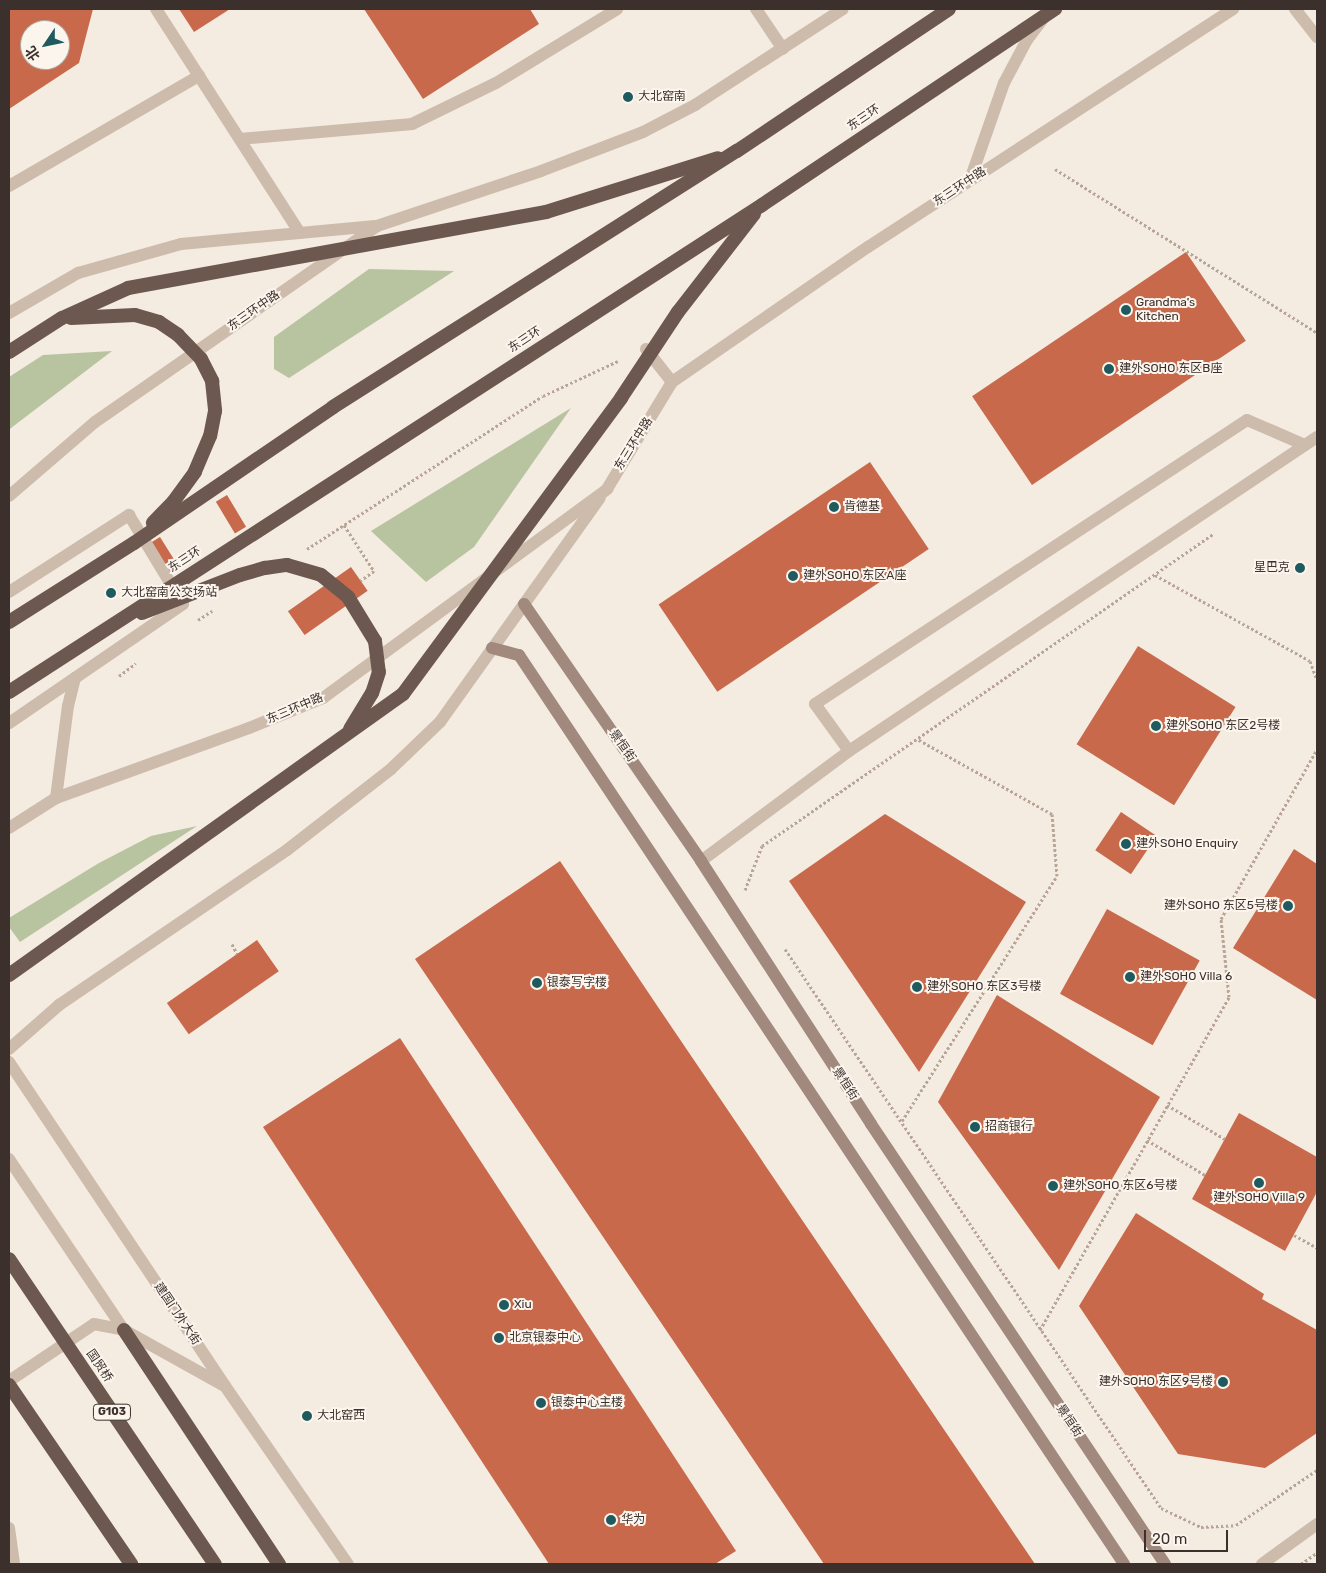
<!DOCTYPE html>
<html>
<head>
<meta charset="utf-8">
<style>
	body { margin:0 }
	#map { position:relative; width:1326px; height:1573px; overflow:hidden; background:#f4ebe1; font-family:Rubik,"Noto Sans SC",sans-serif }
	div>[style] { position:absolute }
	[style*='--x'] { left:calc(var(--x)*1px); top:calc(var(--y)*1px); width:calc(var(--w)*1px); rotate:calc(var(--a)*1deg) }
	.green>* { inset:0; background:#b8c4a0 }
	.building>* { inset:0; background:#c8694b; transform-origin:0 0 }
	.path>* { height:3px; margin-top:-1.5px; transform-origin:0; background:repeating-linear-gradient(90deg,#b9a596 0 2.5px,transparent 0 5px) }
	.service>* { height:12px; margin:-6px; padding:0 6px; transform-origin:6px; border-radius:6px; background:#cdbbac }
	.minor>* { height:12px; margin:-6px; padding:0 6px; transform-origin:6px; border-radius:6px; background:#cdbbac }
	.tertiary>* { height:12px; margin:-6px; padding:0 6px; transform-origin:6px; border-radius:6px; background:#cdbbac }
	.secondary>* { height:12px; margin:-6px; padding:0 6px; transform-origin:6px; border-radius:6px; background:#a18a7d }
	.trunk>* { height:14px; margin:-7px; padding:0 7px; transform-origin:7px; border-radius:7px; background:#6c584f }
	.trunk-bridge>* { height:14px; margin:-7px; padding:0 7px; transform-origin:7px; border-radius:7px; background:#6c584f }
	.dots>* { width:14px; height:14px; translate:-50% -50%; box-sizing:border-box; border:2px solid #fbf5ee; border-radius:50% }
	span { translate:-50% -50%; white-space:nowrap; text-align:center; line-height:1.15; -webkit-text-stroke:4px #fbf5ee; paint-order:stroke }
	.shield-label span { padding:1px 4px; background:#fbf5ee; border:1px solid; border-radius:4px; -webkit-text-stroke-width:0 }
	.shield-label { font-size:11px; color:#3b302b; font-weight:700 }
	.poi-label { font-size:12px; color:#3b302b }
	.left { translate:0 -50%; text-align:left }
	.right { translate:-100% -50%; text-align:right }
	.street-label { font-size:12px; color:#3b302b }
	.frame { position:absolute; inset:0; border:10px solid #3b302b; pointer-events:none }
	.north { position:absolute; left:20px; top:20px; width:50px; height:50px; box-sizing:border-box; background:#fbf5ee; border:1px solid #aea6a0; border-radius:50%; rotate:236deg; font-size:14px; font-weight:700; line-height:20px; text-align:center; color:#3b302b }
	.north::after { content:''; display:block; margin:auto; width:18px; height:22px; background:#1f5a5e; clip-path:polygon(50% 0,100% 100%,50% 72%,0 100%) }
	.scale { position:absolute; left:1144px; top:1530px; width:84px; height:22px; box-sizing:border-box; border:2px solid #3b302b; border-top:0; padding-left:6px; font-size:15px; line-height:18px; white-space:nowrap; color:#3b302b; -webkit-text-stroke:4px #fbf5ee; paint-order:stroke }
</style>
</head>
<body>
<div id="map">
	<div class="green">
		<i style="clip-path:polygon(369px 269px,454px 271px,289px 378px,274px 369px,274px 337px)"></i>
		<i style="clip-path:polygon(112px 351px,11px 428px,9px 430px,9px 377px,43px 355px)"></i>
		<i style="clip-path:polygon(571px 408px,474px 547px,426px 582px,371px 531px)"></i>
		<i style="clip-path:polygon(197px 826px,20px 942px,9px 927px,9px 918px,99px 863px,151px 836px)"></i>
	</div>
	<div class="building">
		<i style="clip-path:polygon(evenodd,9px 9px,93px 9px,79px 63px,9px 109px,9px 9px,30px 30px,60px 30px,60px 60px,30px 60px,30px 30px)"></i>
		<i style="clip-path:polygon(179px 9px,230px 9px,194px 32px)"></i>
		<i style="clip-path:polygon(364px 9px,530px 9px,539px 24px,423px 99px)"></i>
		<i style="left:1186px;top:252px;width:107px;height:258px;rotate:56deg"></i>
		<i style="left:870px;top:462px;width:105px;height:255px;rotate:56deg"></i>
		<i style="left:227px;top:495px;width:37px;height:13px;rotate:59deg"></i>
		<i style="left:160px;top:537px;width:36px;height:12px;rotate:58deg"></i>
		<i style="left:351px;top:567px;width:29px;height:77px;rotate:55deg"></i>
		<i style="left:1138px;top:646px;width:115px;height:116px;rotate:32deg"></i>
		<i style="left:1121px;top:812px;width:43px;height:46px;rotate:34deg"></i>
		<i style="clip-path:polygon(885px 814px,1026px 902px,919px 1072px,789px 881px)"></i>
		<i style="clip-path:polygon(1294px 849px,1317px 864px,1317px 1000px,1233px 948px)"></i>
		<i style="clip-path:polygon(560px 861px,658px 1007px,1035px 1564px,824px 1564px,514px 1105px,415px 959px)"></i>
		<i style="left:1107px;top:909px;width:106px;height:97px;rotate:29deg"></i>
		<i style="left:257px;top:940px;width:38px;height:110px;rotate:55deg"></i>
		<i style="clip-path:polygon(997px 995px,1160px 1097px,1059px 1270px,938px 1102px)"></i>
		<i style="clip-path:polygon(400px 1038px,736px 1551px,715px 1564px,549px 1564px,263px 1127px)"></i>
		<i style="clip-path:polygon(1239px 1113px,1317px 1157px,1317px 1192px,1285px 1251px,1192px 1199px)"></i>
		<i style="clip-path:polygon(1136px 1213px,1264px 1294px,1262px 1299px,1317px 1330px,1317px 1433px,1265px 1468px,1178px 1454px,1079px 1306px)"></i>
	</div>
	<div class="path">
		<i style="--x:1055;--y:169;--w:309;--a:32"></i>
		<i style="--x:344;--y:525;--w:55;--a:56.9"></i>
		<i style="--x:374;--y:571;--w:16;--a:145"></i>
		<i style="--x:307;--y:549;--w:281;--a:-33"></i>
		<i style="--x:543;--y:396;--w:83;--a:-25"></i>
		<i style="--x:1155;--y:575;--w:177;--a:29"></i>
		<i style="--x:1310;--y:661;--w:20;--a:70"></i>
		<i style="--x:198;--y:620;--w:17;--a:-33"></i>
		<i style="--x:119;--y:676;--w:21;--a:-37"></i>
		<i style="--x:745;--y:890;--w:47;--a:-68.9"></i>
		<i style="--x:762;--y:846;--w:548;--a:-34.68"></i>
		<i style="--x:232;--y:944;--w:11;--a:63"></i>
		<i style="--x:785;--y:949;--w:674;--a:56.07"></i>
		<i style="--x:1161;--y:1508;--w:44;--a:25.4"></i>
		<i style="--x:1201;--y:1527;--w:35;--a:-3"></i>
		<i style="--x:1236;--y:1525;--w:98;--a:-34.2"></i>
		<i style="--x:1167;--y:1105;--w:67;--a:30.4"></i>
		<i style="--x:902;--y:1121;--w:290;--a:-57.7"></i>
		<i style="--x:1057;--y:876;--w:62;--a:-94.6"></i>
		<i style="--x:1052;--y:814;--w:154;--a:-150.9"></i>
		<i style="--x:1147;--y:1140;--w:68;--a:31.1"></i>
		<i style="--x:1317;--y:1192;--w:1;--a:90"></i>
		<i style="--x:1294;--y:1235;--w:26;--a:29"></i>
		<i style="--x:1040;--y:1330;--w:383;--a:-60.4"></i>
		<i style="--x:1229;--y:997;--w:78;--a:-95.9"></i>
		<i style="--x:1221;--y:919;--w:195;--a:-60.5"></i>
		<i style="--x:1301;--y:1564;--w:19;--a:-35"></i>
	</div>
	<div class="service">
		<i style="--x:756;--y:9;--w:48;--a:56"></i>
		<i style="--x:240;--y:139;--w:173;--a:-5"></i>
		<i style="--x:412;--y:124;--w:93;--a:-26"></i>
		<i style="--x:496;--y:83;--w:142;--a:-31.4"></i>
		<i style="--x:9;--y:186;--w:220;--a:-30.1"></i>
		<i style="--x:646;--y:349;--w:42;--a:51.8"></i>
		<i style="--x:9;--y:592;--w:143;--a:-32.7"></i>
		<i style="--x:129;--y:515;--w:104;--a:58.8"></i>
		<i style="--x:183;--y:604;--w:211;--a:145.6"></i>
		<i style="--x:849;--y:751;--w:58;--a:-125.9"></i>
		<i style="--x:815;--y:704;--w:517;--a:-33.32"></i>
		<i style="--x:1247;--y:420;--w:63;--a:23.3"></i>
		<i style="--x:56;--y:798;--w:93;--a:-82.6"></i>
		<i style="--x:68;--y:706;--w:29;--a:-76"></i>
	</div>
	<div class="minor">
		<i style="--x:156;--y:9;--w:266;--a:57.3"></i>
		<i style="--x:701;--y:861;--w:184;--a:-36.6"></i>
		<i style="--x:849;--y:751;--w:564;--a:-33.86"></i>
	</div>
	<div class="tertiary">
		<i style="--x:1295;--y:9;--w:36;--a:52"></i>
		<i style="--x:970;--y:180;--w:103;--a:-70.7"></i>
		<i style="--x:1004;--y:83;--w:49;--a:-61.9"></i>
		<i style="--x:1027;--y:40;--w:26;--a:-53"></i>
		<i style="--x:9;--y:313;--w:80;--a:-30.1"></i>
		<i style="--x:78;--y:273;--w:107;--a:-15.7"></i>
		<i style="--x:181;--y:244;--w:195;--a:-5.3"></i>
		<i style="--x:9;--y:496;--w:113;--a:-40.7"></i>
		<i style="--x:95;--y:422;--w:343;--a:-34.8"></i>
		<i style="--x:377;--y:226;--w:173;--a:-18.5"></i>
		<i style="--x:541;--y:171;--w:109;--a:-20.9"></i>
		<i style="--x:643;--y:132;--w:59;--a:-27.4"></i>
		<i style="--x:695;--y:105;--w:176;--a:-33"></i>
		<i style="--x:9;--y:828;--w:56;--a:-32.6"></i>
		<i style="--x:56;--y:798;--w:205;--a:-19.9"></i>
		<i style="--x:249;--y:728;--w:80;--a:-22.1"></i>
		<i style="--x:323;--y:698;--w:353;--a:-36.3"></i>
		<i style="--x:607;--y:489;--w:125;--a:-58.7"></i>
		<i style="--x:672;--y:382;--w:238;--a:-34.6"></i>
		<i style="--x:868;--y:247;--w:436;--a:-33.1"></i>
		<i style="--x:9;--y:1049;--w:67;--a:-41.3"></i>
		<i style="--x:59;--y:1005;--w:276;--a:-34.2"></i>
		<i style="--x:287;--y:850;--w:132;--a:-37.9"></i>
		<i style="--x:391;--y:769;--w:68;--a:-43.8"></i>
		<i style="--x:440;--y:722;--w:275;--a:-54.5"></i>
		<i style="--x:9;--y:1062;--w:389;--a:56.3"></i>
		<i style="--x:225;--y:1386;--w:216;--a:55.4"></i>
		<i style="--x:9;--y:1159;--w:206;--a:56.1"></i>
		<i style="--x:9;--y:1381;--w:102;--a:-33.8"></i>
		<i style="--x:94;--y:1324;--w:31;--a:11"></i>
		<i style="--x:124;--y:1330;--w:113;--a:29.1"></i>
		<i style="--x:9;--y:1528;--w:36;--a:82"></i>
		<i style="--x:1262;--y:1564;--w:68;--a:-36"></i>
	</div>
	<div class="secondary">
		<i style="--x:524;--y:604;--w:312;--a:55.4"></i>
		<i style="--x:701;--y:861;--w:313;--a:57.1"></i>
		<i style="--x:871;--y:1124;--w:529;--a:56.25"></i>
		<i style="--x:492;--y:648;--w:28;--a:15"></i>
		<i style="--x:519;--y:655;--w:1092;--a:56.35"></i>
	</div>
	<div class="trunk">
		<i style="--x:9;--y:352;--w:63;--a:-32.7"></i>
		<i style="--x:124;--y:1330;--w:281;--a:56.5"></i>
	</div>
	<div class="trunk-bridge">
		<i style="--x:62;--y:318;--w:72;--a:-24.4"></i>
		<i style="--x:128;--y:288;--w:425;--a:-10.3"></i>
		<i style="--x:546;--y:212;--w:180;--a:-17.4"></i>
		<i style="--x:71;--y:318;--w:64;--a:-2.7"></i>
		<i style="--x:135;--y:315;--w:25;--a:16"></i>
		<i style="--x:159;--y:322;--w:23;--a:34"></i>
		<i style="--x:178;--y:335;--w:33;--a:46"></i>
		<i style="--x:201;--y:359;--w:25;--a:63"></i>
		<i style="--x:212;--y:381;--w:30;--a:84"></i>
		<i style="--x:215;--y:411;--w:25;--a:101"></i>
		<i style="--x:210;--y:436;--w:39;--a:113"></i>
		<i style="--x:195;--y:472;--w:37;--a:126"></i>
		<i style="--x:173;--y:502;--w:29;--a:134"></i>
		<i style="--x:142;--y:613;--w:105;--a:-21.2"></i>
		<i style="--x:240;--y:575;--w:26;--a:-16"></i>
		<i style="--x:265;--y:568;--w:22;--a:-8"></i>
		<i style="--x:287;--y:565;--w:35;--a:16"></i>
		<i style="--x:321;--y:575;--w:35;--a:39"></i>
		<i style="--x:348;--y:597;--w:52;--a:58.5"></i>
		<i style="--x:375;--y:641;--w:31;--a:83"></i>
		<i style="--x:379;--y:672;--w:22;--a:108"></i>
		<i style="--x:372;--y:693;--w:42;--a:121.4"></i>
		<i style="--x:9;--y:622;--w:148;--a:-32.3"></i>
		<i style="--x:134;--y:543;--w:241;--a:-34.3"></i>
		<i style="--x:333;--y:407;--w:478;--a:-32.4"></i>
		<i style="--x:737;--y:151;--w:255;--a:-33.8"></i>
		<i style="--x:9;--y:692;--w:897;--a:-32.89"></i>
		<i style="--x:762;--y:205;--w:353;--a:-33.8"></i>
		<i style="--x:9;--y:975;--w:484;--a:-35.5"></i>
		<i style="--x:403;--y:694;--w:368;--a:-53.6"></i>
		<i style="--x:621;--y:398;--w:103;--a:-56.5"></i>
		<i style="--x:678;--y:312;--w:124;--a:-52.2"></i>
		<i style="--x:9;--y:1259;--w:368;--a:56"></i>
		<i style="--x:9;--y:1385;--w:217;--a:55.7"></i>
	</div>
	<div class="dots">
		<i style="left:628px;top:97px;background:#1f5a5e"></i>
		<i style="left:1126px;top:310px;background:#1f5a5e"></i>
		<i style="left:1109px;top:369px;background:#1f5a5e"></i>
		<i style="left:834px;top:507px;background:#1f5a5e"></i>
		<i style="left:1300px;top:568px;background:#1f5a5e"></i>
		<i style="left:793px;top:576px;background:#1f5a5e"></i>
		<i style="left:111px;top:593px;background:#1f5a5e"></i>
		<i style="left:1156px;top:726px;background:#1f5a5e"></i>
		<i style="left:1126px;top:844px;background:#1f5a5e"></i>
		<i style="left:1288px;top:906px;background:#1f5a5e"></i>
		<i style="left:1130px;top:977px;background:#1f5a5e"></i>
		<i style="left:537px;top:983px;background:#1f5a5e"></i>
		<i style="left:917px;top:987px;background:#1f5a5e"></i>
		<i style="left:975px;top:1127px;background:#1f5a5e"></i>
		<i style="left:1259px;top:1183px;background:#1f5a5e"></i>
		<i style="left:1053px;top:1186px;background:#1f5a5e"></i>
		<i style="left:504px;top:1305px;background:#1f5a5e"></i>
		<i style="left:499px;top:1338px;background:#1f5a5e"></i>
		<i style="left:1223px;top:1382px;background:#1f5a5e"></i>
		<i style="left:541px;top:1403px;background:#1f5a5e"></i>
		<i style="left:307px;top:1416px;background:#1f5a5e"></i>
		<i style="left:611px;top:1520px;background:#1f5a5e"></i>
	</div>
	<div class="shield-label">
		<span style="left:112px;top:1412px">G103</span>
	</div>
	<div class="poi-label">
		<span class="left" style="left:638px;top:97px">大北窑南</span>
		<span class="left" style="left:1136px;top:310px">Grandma's<br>Kitchen</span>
		<span class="left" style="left:1119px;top:369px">建外SOHO 东区B座</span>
		<span class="left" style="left:844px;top:507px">肯德基</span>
		<span class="right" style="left:1290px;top:568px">星巴克</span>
		<span class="left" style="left:803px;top:576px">建外SOHO 东区A座</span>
		<span class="left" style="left:121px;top:593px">大北窑南公交场站</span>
		<span class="left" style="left:1166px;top:726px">建外SOHO 东区2号楼</span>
		<span class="left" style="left:1136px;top:844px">建外SOHO Enquiry</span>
		<span class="right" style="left:1278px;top:906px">建外SOHO 东区5号楼</span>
		<span class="left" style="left:1140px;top:977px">建外SOHO Villa 6</span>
		<span class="left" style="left:547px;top:983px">银泰写字楼</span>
		<span class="left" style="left:927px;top:987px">建外SOHO 东区3号楼</span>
		<span class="left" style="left:985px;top:1127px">招商银行</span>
		<span class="left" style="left:1063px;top:1186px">建外SOHO 东区6号楼</span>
		<span style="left:1259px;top:1198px">建外SOHO Villa 9</span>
		<span class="left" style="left:514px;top:1305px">Xiu</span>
		<span class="left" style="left:509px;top:1338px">北京银泰中心</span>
		<span class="right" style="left:1213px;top:1382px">建外SOHO 东区9号楼</span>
		<span class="left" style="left:551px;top:1403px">银泰中心主楼</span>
		<span class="left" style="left:317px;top:1416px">大北窑西</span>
		<span class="left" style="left:621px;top:1520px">华为</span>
	</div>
	<div class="street-label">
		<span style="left:864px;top:118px;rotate:-34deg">东三环</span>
		<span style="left:960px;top:187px;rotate:-33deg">东三环中路</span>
		<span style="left:254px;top:311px;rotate:-35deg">东三环中路</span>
		<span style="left:525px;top:340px;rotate:-33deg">东三环</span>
		<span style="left:634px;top:444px;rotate:-58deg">东三环中路</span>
		<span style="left:185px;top:560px;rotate:-33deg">东三环</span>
		<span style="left:295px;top:709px;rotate:-23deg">东三环中路</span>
		<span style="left:622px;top:746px;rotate:55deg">景恒街</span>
		<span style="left:845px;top:1084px;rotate:57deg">景恒街</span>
		<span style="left:177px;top:1314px;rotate:56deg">建国门外大街</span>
		<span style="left:99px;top:1366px;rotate:56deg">国贸桥</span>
		<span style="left:1069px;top:1421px;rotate:56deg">景恒街</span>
	</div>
	<div class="frame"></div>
	<div class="north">北</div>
	<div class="scale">20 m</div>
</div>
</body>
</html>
